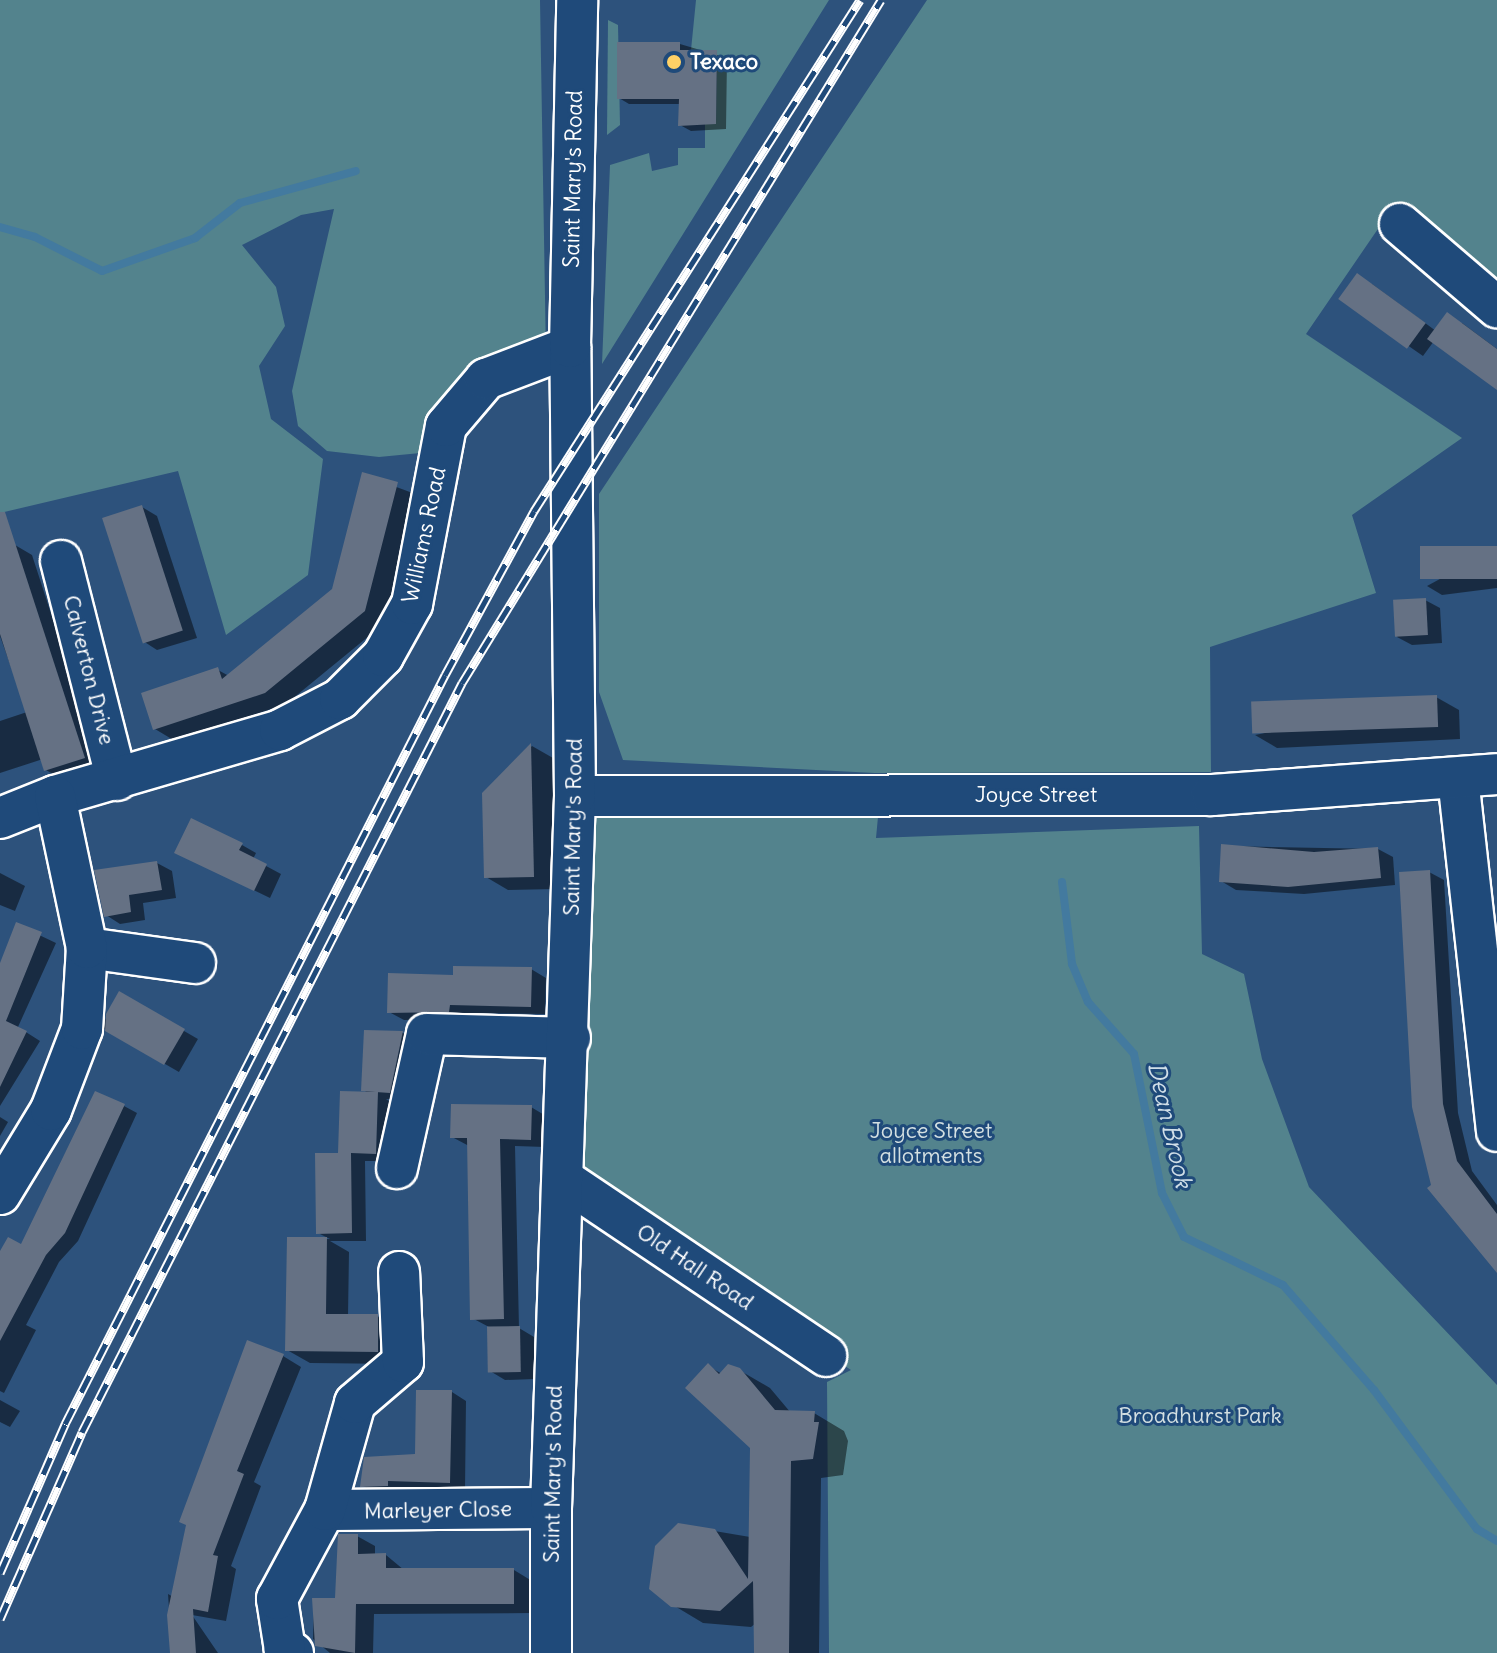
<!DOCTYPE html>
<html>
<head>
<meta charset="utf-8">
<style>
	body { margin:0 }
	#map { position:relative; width:1497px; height:1653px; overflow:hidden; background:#2d527c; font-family:Delius,sans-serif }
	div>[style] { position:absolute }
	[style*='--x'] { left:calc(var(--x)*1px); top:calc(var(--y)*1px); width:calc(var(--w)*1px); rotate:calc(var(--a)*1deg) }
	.green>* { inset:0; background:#53838d }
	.shadow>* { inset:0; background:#0007; transform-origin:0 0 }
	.stream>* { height:8px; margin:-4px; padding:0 4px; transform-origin:4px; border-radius:4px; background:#437a9f }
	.building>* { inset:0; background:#657184; transform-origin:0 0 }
	.roads { filter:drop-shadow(2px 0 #fff) drop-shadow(-2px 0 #fff) drop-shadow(0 2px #fff) drop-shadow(0 -2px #fff) }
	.minor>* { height:40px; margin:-20px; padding:0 20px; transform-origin:20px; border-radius:20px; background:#1f4a7a }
	.rail>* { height:9px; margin-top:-4.5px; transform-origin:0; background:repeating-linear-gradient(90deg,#1f4a7a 0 18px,#fff 0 36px); box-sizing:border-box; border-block:2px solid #fff }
	.dots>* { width:22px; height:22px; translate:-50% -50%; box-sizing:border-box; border:4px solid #1f4a7a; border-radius:50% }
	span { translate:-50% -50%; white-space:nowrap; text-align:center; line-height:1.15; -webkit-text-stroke:6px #1f4a7a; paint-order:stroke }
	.poi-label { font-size:22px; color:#fff; font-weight:700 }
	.left { translate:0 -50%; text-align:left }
	.street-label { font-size:22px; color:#fff }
	.park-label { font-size:22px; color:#d4e0e2 }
	.water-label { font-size:24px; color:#d0dee7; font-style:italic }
</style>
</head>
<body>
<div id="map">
	<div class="green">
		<i style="clip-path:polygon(0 0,540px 0,546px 356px,486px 379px,441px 451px,379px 457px,327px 451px,298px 426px,292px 391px,334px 209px,301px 215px,242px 245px,276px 287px,285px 326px,259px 366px,271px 419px,323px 459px,308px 575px,226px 635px,178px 471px,0 513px)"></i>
		<i style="clip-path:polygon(696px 0,829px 0,602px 364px,610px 165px,649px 153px,652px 171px,678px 165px,678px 148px,705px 148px,705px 124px,716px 123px,717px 50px,691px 50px)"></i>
		<i style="clip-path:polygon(927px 0,1497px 0,1497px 282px,1395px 204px,1306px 334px,1462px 438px,1352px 515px,1376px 593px,1210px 647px,1211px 772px,875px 773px,623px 760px,599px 692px,599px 494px)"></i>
		<i style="clip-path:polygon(608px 20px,618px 25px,620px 125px,607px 135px)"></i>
		<i style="clip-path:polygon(575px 796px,880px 796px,876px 838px,1199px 826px,1202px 954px,1244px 974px,1262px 1059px,1309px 1187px,1497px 1385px,1497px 1653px,829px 1653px,827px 1382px,851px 1370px,563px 1179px)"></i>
	</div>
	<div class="shadow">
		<i style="clip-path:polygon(680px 44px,727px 58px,726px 129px,691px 131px,680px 125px,681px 104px,629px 104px,619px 98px)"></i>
		<i style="clip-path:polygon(1372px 284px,1436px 331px,1462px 323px,1497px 349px,1497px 387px,1434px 341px,1423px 356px,1341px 299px)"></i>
		<i style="clip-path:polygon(364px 475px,418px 495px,386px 622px,286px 704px,175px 741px,155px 729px,218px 670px,229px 676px,334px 590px)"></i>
		<i style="clip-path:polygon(142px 507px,157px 516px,197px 638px,157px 650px,143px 641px)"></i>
		<i style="clip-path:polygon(15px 545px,32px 555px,101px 768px,63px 780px,46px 770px,43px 759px,0 773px,0 721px,27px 712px,0 636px,0 550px)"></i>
		<i style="clip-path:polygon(1497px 548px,1497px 588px,1442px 595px,1427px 586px)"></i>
		<i style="clip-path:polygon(1425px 600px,1440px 608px,1442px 643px,1412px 645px,1397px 637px)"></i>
		<i style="clip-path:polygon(1436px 697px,1459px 710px,1460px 739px,1277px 748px,1255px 735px)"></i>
		<i style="clip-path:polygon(532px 746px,553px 758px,556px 889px,508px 890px,486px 877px,484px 794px)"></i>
		<i style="clip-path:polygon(242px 845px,256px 853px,253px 859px,281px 874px,270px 898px,192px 860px)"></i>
		<i style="clip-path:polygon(1223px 846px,1378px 849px,1393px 857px,1395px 885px,1304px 894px,1236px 890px,1221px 881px)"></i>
		<i style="clip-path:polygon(157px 863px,172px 871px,176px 898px,143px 903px,145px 920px,120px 924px,106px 915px)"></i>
		<i style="clip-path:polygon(1429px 872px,1444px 880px,1458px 1113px,1472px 1171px,1497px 1205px,1497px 1266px,1433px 1186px)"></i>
		<i style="clip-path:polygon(0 873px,25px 886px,15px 911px,0 905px)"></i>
		<i style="clip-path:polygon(18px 925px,56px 943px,18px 1027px,40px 1041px,0 1106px,0 968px)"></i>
		<i style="clip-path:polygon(531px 969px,546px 978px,545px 1014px,464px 1013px,464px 1019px,404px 1020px,389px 1012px,455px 977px)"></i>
		<i style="left:120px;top:994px;width:90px;height:38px;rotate:30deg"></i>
		<i style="clip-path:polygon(366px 1032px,403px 1033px,417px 1042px,405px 1100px,386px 1099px,392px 1103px,390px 1161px,365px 1161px,366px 1241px,330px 1241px,349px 1252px,348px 1316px,377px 1316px,400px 1329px,400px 1364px,310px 1363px,287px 1350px,289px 1239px,330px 1239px,318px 1233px,340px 1155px,370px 1094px,363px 1090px)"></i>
		<i style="clip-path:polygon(124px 1106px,137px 1113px,78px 1241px,59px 1262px,26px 1325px,36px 1330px,4px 1393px,0 1391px,0 1255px,22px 1247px)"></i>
		<i style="clip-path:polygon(531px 1107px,546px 1116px,545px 1147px,515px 1146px,519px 1328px,534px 1337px,535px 1379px,505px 1380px,490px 1371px,489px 1327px,472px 1318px,469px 1146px,452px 1137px)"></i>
		<i style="clip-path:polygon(0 1117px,8px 1122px,0 1136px)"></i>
		<i style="clip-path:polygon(283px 1356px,301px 1367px,254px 1482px,261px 1486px,231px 1566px,236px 1569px,226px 1621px,192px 1615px,218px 1653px,172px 1653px,168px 1594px,175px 1598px)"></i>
		<i style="clip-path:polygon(708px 1366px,722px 1374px,739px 1370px,770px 1388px,791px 1413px,814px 1413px,844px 1431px,848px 1441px,843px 1475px,821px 1478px,819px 1653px,731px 1653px,756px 1653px,756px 1623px,751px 1627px,703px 1623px,673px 1605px,679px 1525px,750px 1537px,752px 1447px)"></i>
		<i style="clip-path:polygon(452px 1392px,466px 1401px,465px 1490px,402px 1489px,402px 1494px,377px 1494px,363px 1486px,417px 1455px)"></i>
		<i style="clip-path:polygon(0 1400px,20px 1411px,10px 1427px,0 1422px)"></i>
		<i style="clip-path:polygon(357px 1536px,375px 1546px,375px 1555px,386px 1555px,404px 1570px,514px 1570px,532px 1581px,532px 1613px,374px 1614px,373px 1653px,330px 1653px,313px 1639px,314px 1600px,337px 1600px)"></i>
	</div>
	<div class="stream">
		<i style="--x:0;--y:227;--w:36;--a:16"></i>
		<i style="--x:35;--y:237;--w:75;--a:26.9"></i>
		<i style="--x:102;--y:271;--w:99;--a:-19.5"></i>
		<i style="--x:195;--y:238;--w:57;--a:-37.9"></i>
		<i style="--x:240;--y:203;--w:120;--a:-15.4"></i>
		<i style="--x:1062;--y:882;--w:83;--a:83"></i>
		<i style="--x:1072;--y:964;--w:41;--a:67.2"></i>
		<i style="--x:1088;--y:1002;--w:69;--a:48.5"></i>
		<i style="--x:1134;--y:1054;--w:142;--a:78.6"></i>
		<i style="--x:1162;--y:1193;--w:49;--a:63.4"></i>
		<i style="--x:1184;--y:1237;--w:110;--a:25.9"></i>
		<i style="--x:1283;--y:1285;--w:139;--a:49.1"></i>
		<i style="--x:1374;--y:1390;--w:173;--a:53.5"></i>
		<i style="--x:1477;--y:1529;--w:23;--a:31"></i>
	</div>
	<div class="building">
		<i style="clip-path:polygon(617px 42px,680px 42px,680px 50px,717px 50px,716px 124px,678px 126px,679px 99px,617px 99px)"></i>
		<i style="left:1357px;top:273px;width:85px;height:32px;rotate:36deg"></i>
		<i style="clip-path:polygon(1447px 312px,1497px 349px,1497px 390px,1427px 339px)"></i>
		<i style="clip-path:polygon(362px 472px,398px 482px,365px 611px,265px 693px,153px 730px,141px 693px,218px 667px,222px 679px,332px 589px)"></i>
		<i style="left:142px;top:505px;width:132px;height:42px;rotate:72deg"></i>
		<i style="clip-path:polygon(0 512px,5px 512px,85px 758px,44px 771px,0 634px)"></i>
		<i style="left:1497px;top:546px;width:33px;height:77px;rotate:90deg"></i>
		<i style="left:1426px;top:598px;width:37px;height:33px;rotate:87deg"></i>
		<i style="left:1437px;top:695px;width:32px;height:186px;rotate:88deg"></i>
		<i style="clip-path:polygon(531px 743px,534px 877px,484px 878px,482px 793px)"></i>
		<i style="clip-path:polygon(191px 818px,243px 843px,239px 850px,267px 864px,254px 891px,174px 853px)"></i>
		<i style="clip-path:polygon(1221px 844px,1314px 852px,1378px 847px,1381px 878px,1288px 887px,1219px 882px)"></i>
		<i style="clip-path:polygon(157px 861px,162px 890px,129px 895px,131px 912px,104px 917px,94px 870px)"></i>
		<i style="clip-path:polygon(1430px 870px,1443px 1104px,1457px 1161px,1497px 1214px,1497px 1273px,1427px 1188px,1431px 1185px,1412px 1107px,1399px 872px)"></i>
		<i style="clip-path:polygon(16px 922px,42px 932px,6px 1021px,27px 1031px,0 1087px,0 963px)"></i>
		<i style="clip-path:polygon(453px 966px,532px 967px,531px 1007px,450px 1005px,449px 1012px,387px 1013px,388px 973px,453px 975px)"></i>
		<i style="clip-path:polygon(119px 991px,185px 1029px,164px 1065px,105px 1031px,106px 1014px)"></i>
		<i style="clip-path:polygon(364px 1030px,403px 1031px,390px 1093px,361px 1091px)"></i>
		<i style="clip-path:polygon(95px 1091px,125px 1104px,65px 1233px,46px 1255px,0 1341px,0 1251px,8px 1237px,21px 1244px)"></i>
		<i style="clip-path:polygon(340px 1091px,378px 1092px,376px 1154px,351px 1153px,352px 1233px,316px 1234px,315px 1153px,338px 1153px)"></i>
		<i style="clip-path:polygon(451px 1104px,532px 1105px,531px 1140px,500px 1139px,504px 1319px,470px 1320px,467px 1138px,450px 1138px)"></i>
		<i style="clip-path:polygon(287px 1237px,327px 1237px,326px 1314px,378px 1314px,378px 1352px,285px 1351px)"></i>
		<i style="left:520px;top:1326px;width:46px;height:33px;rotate:89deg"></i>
		<i style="clip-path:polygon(247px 1340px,284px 1354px,237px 1471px,244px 1474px,213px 1555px,218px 1556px,208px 1612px,193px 1609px,196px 1653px,170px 1653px,167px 1615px,186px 1525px,179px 1522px)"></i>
		<i style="clip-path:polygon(708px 1363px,719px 1374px,728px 1364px,740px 1368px,775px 1410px,815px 1411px,814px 1422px,819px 1422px,813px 1459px,791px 1461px,789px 1653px,754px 1653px,753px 1581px,720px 1611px,671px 1607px,649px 1589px,655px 1546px,678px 1523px,715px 1529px,748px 1579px,750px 1448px,685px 1388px)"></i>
		<i style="clip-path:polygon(416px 1390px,452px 1390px,450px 1483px,388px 1481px,388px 1486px,360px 1487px,364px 1457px,415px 1454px)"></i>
		<i style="clip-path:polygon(338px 1534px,358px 1534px,358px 1554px,386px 1553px,386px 1568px,514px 1568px,514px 1604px,356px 1604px,355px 1653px,315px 1646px,312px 1598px,335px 1598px)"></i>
	</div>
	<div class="roads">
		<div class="minor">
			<i style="--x:1400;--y:224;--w:128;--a:40.6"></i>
			<i style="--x:61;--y:561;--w:226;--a:75.7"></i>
			<i style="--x:1458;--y:778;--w:355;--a:83.7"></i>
			<i style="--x:575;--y:796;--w:637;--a:-0.09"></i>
			<i style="--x:1212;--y:795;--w:286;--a:-4.2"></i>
			<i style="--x:0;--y:818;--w:59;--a:-21.8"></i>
			<i style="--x:55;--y:796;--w:234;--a:-16.3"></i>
			<i style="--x:280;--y:730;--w:68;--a:-27.3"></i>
			<i style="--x:340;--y:699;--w:61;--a:-45"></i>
			<i style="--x:383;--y:656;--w:60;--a:-60.9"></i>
			<i style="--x:412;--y:604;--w:181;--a:-79.2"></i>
			<i style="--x:446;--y:426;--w:62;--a:-49.6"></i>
			<i style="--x:486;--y:379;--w:90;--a:-20.9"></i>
			<i style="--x:87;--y:948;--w:109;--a:7.9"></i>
			<i style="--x:397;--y:1168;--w:137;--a:-77.4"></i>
			<i style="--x:427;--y:1034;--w:143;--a:1.6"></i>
			<i style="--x:563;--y:1179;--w:317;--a:33.9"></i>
			<i style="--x:0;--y:1194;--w:98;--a:-58.7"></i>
			<i style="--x:51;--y:1110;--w:87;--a:-69.1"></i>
			<i style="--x:82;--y:1029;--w:81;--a:-86.5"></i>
			<i style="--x:87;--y:948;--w:155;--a:-101.9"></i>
			<i style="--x:325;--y:1510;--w:226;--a:-0.5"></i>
			<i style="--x:293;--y:1653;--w:9;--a:-159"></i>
			<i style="--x:285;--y:1650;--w:52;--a:-98.9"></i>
			<i style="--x:277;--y:1599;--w:101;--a:-61.7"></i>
			<i style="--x:325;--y:1510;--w:111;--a:-74.3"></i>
			<i style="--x:355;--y:1403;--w:63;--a:-40.5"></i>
			<i style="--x:403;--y:1362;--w:90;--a:-92.5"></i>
			<i style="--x:551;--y:1653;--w:145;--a:-90"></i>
			<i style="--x:551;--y:1508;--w:712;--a:-88.07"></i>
			<i style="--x:575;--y:796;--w:449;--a:-90.6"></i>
			<i style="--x:570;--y:347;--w:347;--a:-88.8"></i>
		</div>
	</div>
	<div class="rail">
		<i style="--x:0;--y:1573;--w:163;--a:-66.4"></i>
		<i style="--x:65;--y:1424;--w:840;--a:-63.1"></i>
		<i style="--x:445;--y:675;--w:187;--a:-61.5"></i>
		<i style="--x:534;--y:511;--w:606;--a:-57.46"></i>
		<i style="--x:0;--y:1619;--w:204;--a:-66.3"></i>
		<i style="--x:82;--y:1432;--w:840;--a:-63.1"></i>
		<i style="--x:462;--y:683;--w:801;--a:-58.47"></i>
	</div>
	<div class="dots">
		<i style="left:674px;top:62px;background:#ffd166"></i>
	</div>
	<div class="poi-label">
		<span class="left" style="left:690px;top:62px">Texaco</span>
	</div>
	<div class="street-label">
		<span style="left:573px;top:179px;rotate:-89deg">Saint Mary's Road</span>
		<span style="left:424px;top:535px;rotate:-78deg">Williams Road</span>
		<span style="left:89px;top:670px;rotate:76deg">Calverton Drive</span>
		<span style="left:1036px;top:795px">Joyce Street</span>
		<span style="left:573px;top:827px;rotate:-89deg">Saint Mary's Road</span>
		<span style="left:695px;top:1267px;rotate:34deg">Old Hall Road</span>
		<span style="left:553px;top:1474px;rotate:-89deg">Saint Mary's Road</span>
		<span style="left:438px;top:1510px;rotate:-1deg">Marleyer Close</span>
	</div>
	<div class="park-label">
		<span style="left:931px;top:1143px">Joyce Street<br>allotments</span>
		<span style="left:1200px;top:1416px">Broadhurst Park</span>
	</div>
	<div class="water-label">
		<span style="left:1170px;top:1125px;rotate:77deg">Dean Brook</span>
	</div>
</div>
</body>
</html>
